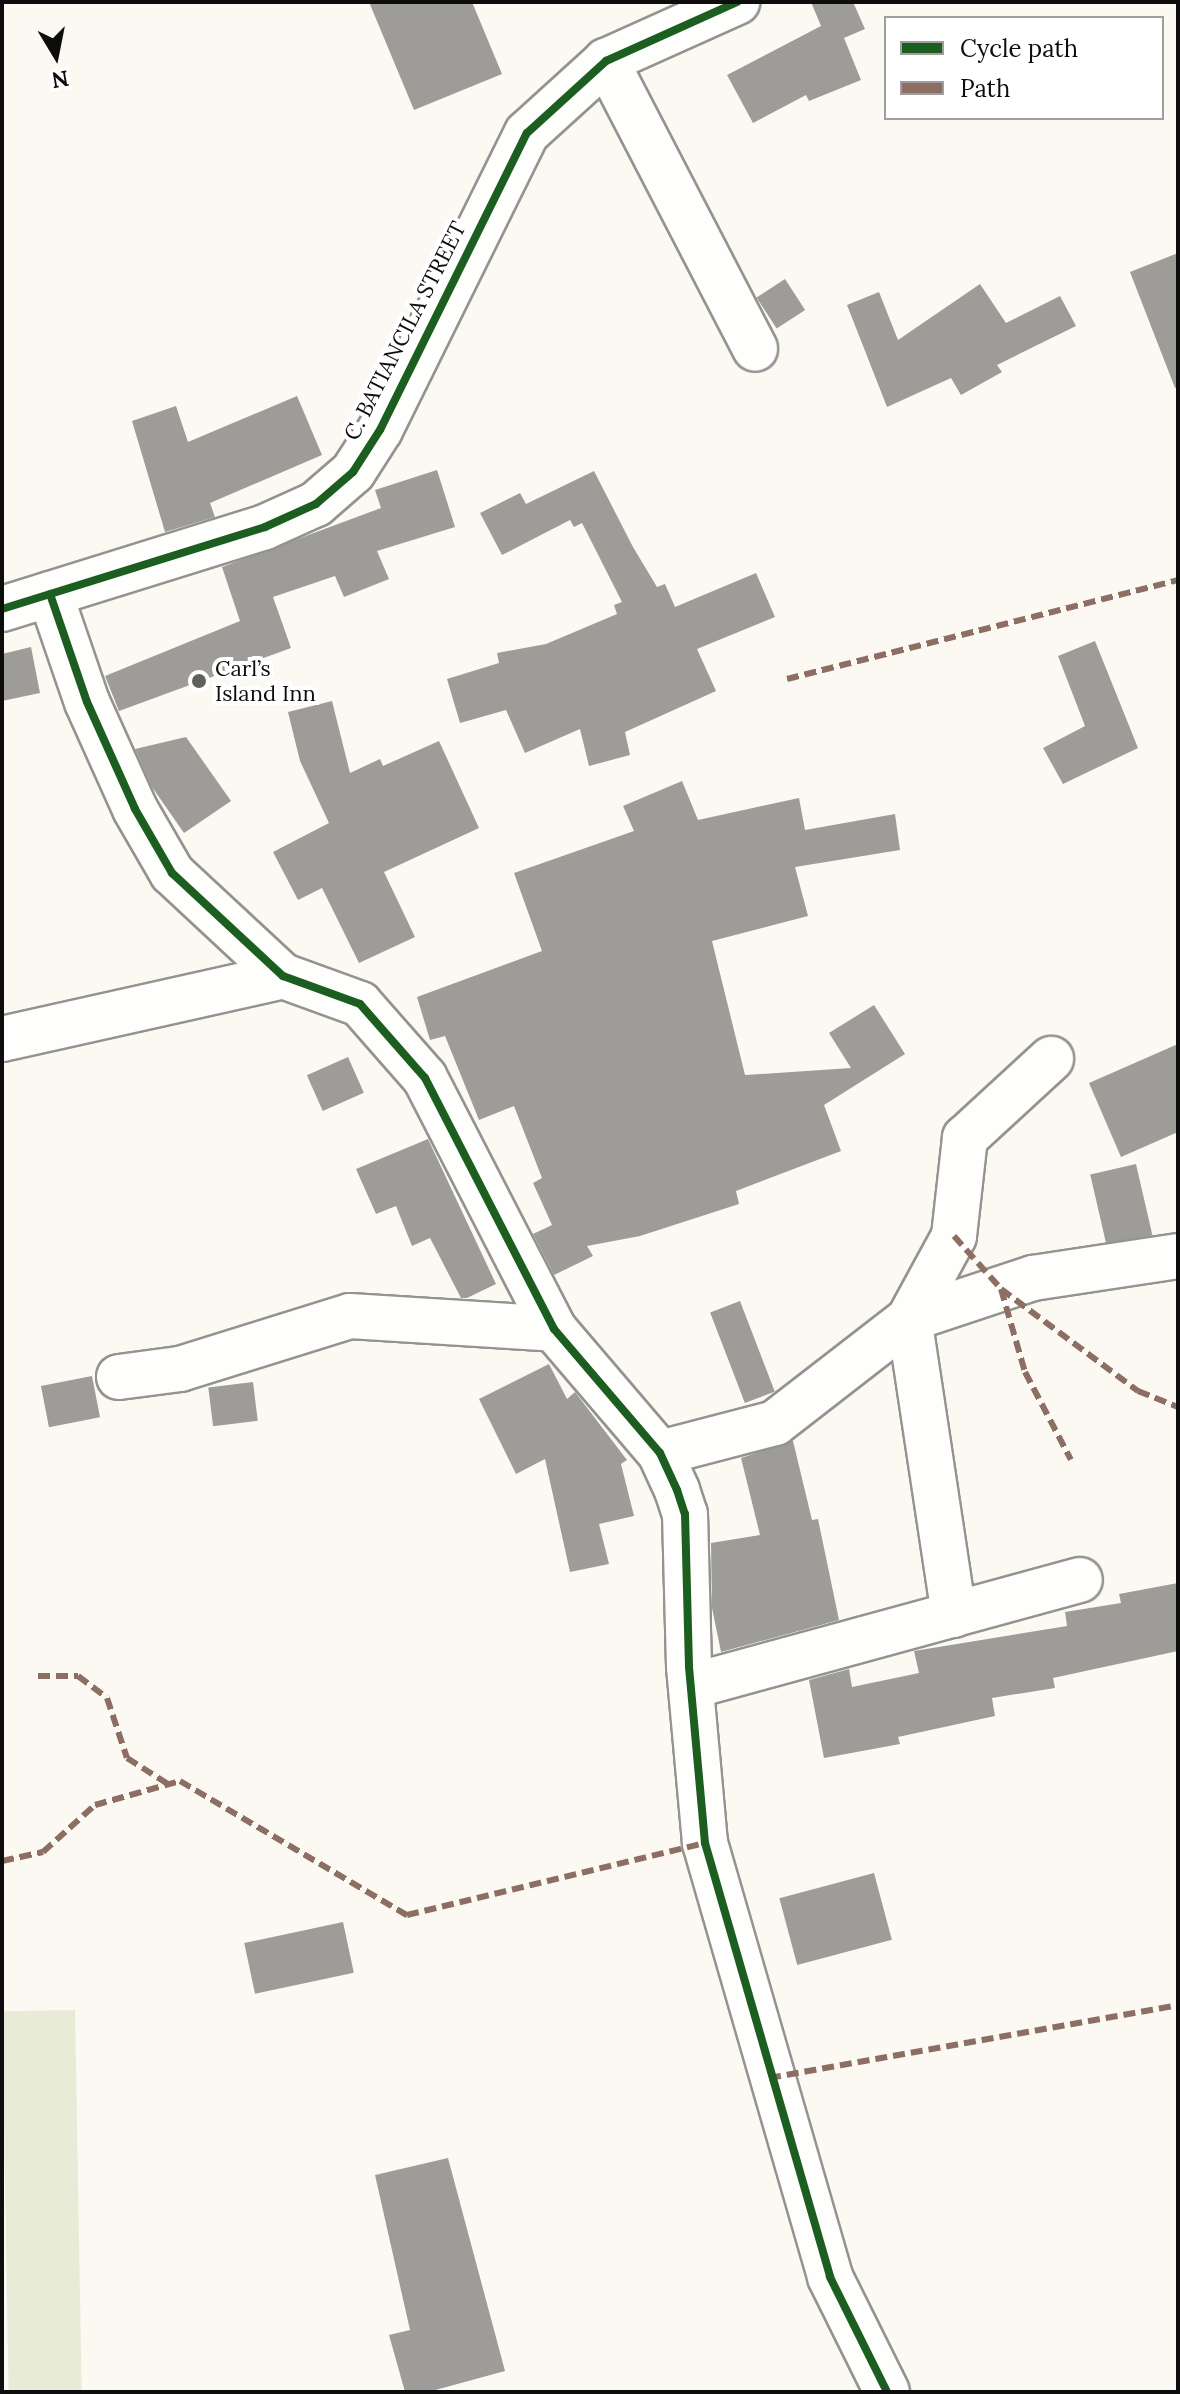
<!DOCTYPE html>
<html>
<head>
<meta charset="utf-8">
<style>
	body { margin:0 }
	#map { position:relative; width:1180px; height:2394px; overflow:hidden; background:#fbf9f2; font-family:Lora,serif }
	div>[style] { position:absolute }
	[style*='--x'] { left:calc(var(--x)*1px); top:calc(var(--y)*1px); width:calc(var(--w)*1px); rotate:calc(var(--a)*1deg) }
	.cemetery>* { inset:0; background:#e8ebd6; transform-origin:0 0 }
	.building>* { inset:0; background:#9e9c98; transform-origin:0 0 }
	.roads { filter:drop-shadow(2px 0 #949390) drop-shadow(-2px 0 #949390) drop-shadow(0 2px #949390) drop-shadow(0 -2px #949390) }
	.minor>* { height:44px; margin:-22px; padding:0 22px; transform-origin:22px; border-radius:22px; background:#fefefd }
	.quiet>* { height:6px; margin-top:-3px; transform-origin:0; background:repeating-linear-gradient(90deg,#8d6e63 0 12px,transparent 0 18px) }
	.cycleway>* { height:8px; margin:-4px; padding:0 4px; transform-origin:4px; border-radius:4px; background:#1b5e20 }
	.dots>* { width:22px; height:22px; translate:-50% -50%; box-sizing:border-box; border:4px solid #fff; border-radius:50% }
	span { translate:-50% -50%; white-space:nowrap; text-align:center; line-height:1.15; -webkit-text-stroke:8px #fff; paint-order:stroke }
	.street-label { font-size:22px; color:#0d0d0d }
	.poi-label { font-size:22px; color:#0d0d0d }
	.left { translate:0 -50%; text-align:left }
	.frame { position:absolute; inset:0; border:4px solid #0d0d0d; pointer-events:none }
	.legend { position:absolute; left:884px; top:16px; width:280px; height:104px; box-sizing:border-box; background:#fff; border:2px solid #9e9e9e; margin:0; padding:10px 14px; list-style:none; font-size:24px; color:#0d0d0d }
	.legend li { display:flex; align-items:center; gap:16px; height:40px }
	.legend b { width:40px; border:2px solid #9e9e9e }
	.north { position:absolute; left:16px; top:16px; width:80px; height:80px; -webkit-text-stroke:6px #fff; paint-order:stroke; rotate:170deg; font-size:22px; font-weight:700; line-height:32px; text-align:center; color:#0d0d0d }
	.north::after { content:''; display:block; margin:auto; width:28px; height:36px; background:#0d0d0d; clip-path:polygon(50% 0,100% 100%,50% 72%,0 100%) }
</style>
</head>
<body>
<div id="map">
	<div class="cemetery">
		<i style="left:75px;top:2010px;width:382px;height:73px;rotate:89deg"></i>
	</div>
	<div class="building">
		<i style="clip-path:polygon(369px 2px,472px 2px,502px 74px,414px 110px)"></i>
		<i style="clip-path:polygon(811px 2px,853px 2px,865px 29px,844px 38px,861px 80px,809px 101px,806px 95px,753px 123px,727px 75px,821px 26px)"></i>
		<i style="clip-path:polygon(1178px 253px,1178px 387px,1175px 388px,1130px 272px)"></i>
		<i style="left:785px;top:279px;width:37px;height:34px;rotate:57deg"></i>
		<i style="clip-path:polygon(980px 284px,1006px 323px,1060px 296px,1076px 326px,997px 365px,1002px 372px,961px 395px,951px 378px,887px 407px,847px 305px,879px 292px,898px 340px)"></i>
		<i style="clip-path:polygon(297px 396px,322px 455px,210px 503px,215px 517px,165px 532px,132px 421px,176px 406px,188px 442px)"></i>
		<i style="clip-path:polygon(437px 470px,455px 527px,377px 551px,389px 579px,344px 597px,335px 576px,273px 597px,291px 648px,119px 711px,105px 676px,240px 621px,222px 567px,381px 508px,375px 490px)"></i>
		<i style="clip-path:polygon(594px 471px,633px 547px,657px 587px,665px 584px,675px 607px,756px 573px,775px 617px,697px 649px,716px 691px,625px 732px,630px 755px,589px 766px,580px 729px,525px 753px,506px 710px,460px 723px,447px 679px,499px 663px,497px 653px,546px 644px,617px 614px,614px 605px,622px 602px,582px 523px,574px 527px,570px 520px,502px 555px,480px 513px,520px 493px,526px 504px)"></i>
		<i style="clip-path:polygon(1095px 641px,1138px 748px,1063px 784px,1043px 748px,1085px 726px,1058px 656px)"></i>
		<i style="clip-path:polygon(31px 647px,40px 693px,2px 701px,2px 654px)"></i>
		<i style="clip-path:polygon(332px 701px,350px 773px,380px 759px,383px 766px,439px 741px,479px 828px,384px 872px,415px 937px,359px 963px,322px 888px,298px 900px,273px 852px,329px 823px,300px 761px,288px 712px)"></i>
		<i style="clip-path:polygon(186px 737px,231px 801px,184px 833px,152px 787px,135px 749px)"></i>
		<i style="clip-path:polygon(682px 781px,698px 820px,799px 798px,805px 830px,895px 814px,900px 850px,795px 867px,808px 916px,712px 941px,745px 1075px,851px 1068px,829px 1033px,874px 1005px,905px 1054px,824px 1105px,841px 1151px,736px 1191px,739px 1204px,640px 1236px,587px 1246px,593px 1256px,554px 1275px,533px 1234px,552px 1225px,533px 1183px,542px 1178px,514px 1106px,479px 1120px,445px 1036px,430px 1040px,417px 997px,542px 951px,514px 873px,634px 831px,623px 806px)"></i>
		<i style="clip-path:polygon(1178px 1044px,1178px 1132px,1121px 1157px,1089px 1083px)"></i>
		<i style="left:348px;top:1057px;width:39px;height:45px;rotate:66deg"></i>
		<i style="clip-path:polygon(428px 1139px,496px 1284px,467px 1298px,461px 1298px,430px 1238px,412px 1246px,396px 1206px,376px 1214px,356px 1169px)"></i>
		<i style="left:1136px;top:1164px;width:73px;height:47px;rotate:77deg"></i>
		<i style="left:740px;top:1301px;width:97px;height:32px;rotate:69deg"></i>
		<i style="clip-path:polygon(549px 1364px,567px 1399px,575px 1392px,627px 1460px,621px 1464px,634px 1516px,599px 1524px,609px 1564px,570px 1572px,545px 1459px,516px 1474px,479px 1399px)"></i>
		<i style="left:92px;top:1376px;width:42px;height:52px;rotate:79deg"></i>
		<i style="left:253px;top:1382px;width:39px;height:45px;rotate:83deg"></i>
		<i style="clip-path:polygon(793px 1441px,812px 1520px,818px 1519px,839px 1620px,721px 1652px,712px 1608px,711px 1543px,760px 1535px,741px 1458px)"></i>
		<i style="clip-path:polygon(1178px 1583px,1178px 1651px,1053px 1678px,1055px 1688px,992px 1698px,995px 1716px,898px 1737px,900px 1744px,824px 1758px,809px 1680px,849px 1669px,852px 1687px,919px 1673px,914px 1651px,1067px 1626px,1065px 1612px,1121px 1603px,1119px 1594px)"></i>
		<i style="left:874px;top:1873px;width:69px;height:98px;rotate:75deg"></i>
		<i style="left:343px;top:1922px;width:52px;height:101px;rotate:78deg"></i>
		<i style="clip-path:polygon(448px 2158px,505px 2371px,428px 2392px,405px 2392px,389px 2335px,410px 2330px,375px 2175px)"></i>
	</div>
	<div class="roads">
		<div class="minor">
			<i style="--x:606;--y:61;--w:324;--a:62.6"></i>
			<i style="--x:50;--y:594;--w:114;--a:71.1"></i>
			<i style="--x:87;--y:702;--w:117;--a:65.8"></i>
			<i style="--x:135;--y:809;--w:74;--a:60"></i>
			<i style="--x:172;--y:873;--w:151;--a:42.9"></i>
			<i style="--x:283;--y:976;--w:82;--a:20"></i>
			<i style="--x:360;--y:1004;--w:98;--a:48.7"></i>
			<i style="--x:425;--y:1078;--w:282;--a:62.8"></i>
			<i style="--x:554;--y:1329;--w:163;--a:49.5"></i>
			<i style="--x:660;--y:1453;--w:41;--a:65.3"></i>
			<i style="--x:677;--y:1490;--w:25;--a:72"></i>
			<i style="--x:685;--y:1514;--w:153;--a:88.5"></i>
			<i style="--x:689;--y:1667;--w:177;--a:84.8"></i>
			<i style="--x:705;--y:1843;--w:452;--a:73.9"></i>
			<i style="--x:830;--y:2277;--w:128;--a:63.6"></i>
			<i style="--x:2;--y:609;--w:275;--a:-17.3"></i>
			<i style="--x:265;--y:527;--w:56;--a:-24.3"></i>
			<i style="--x:316;--y:504;--w:49;--a:-40.9"></i>
			<i style="--x:353;--y:472;--w:50;--a:-57.3"></i>
			<i style="--x:380;--y:430;--w:331;--a:-63.7"></i>
			<i style="--x:527;--y:133;--w:107;--a:-42.3"></i>
			<i style="--x:606;--y:61;--w:144;--a:-24.2"></i>
			<i style="--x:2;--y:1039;--w:288;--a:-12.6"></i>
			<i style="--x:119;--y:1377;--w:62;--a:-7.5"></i>
			<i style="--x:180;--y:1369;--w:178;--a:-17.3"></i>
			<i style="--x:350;--y:1316;--w:204;--a:3.6"></i>
			<i style="--x:660;--y:1453;--w:119;--a:-14.6"></i>
			<i style="--x:775;--y:1423;--w:170;--a:-37.8"></i>
			<i style="--x:909;--y:1319;--w:94;--a:-61.5"></i>
			<i style="--x:954;--y:1236;--w:99;--a:-83.6"></i>
			<i style="--x:965;--y:1138;--w:117;--a:-42.6"></i>
			<i style="--x:954;--y:1615;--w:299;--a:-98.6"></i>
			<i style="--x:909;--y:1319;--w:131;--a:-18.3"></i>
			<i style="--x:1033;--y:1278;--w:147;--a:-8.6"></i>
			<i style="--x:692;--y:1686;--w:402;--a:-15.3"></i>
		</div>
	</div>
	<div class="quiet">
		<i style="--x:787;--y:679;--w:403;--a:-14.2"></i>
		<i style="--x:954;--y:1236;--w:71;--a:48.4"></i>
		<i style="--x:1001;--y:1289;--w:171;--a:36.7"></i>
		<i style="--x:1138;--y:1391;--w:43;--a:21.8"></i>
		<i style="--x:1001;--y:1289;--w:86;--a:73.9"></i>
		<i style="--x:1025;--y:1372;--w:99;--a:62.4"></i>
		<i style="--x:38;--y:1676;--w:40;--a:0"></i>
		<i style="--x:78;--y:1676;--w:36;--a:37"></i>
		<i style="--x:107;--y:1698;--w:63;--a:71.6"></i>
		<i style="--x:127;--y:1758;--w:49;--a:32.4"></i>
		<i style="--x:2;--y:1861;--w:42;--a:-12.4"></i>
		<i style="--x:43;--y:1852;--w:70;--a:-42.1"></i>
		<i style="--x:95;--y:1805;--w:88;--a:-15.8"></i>
		<i style="--x:180;--y:1781;--w:264;--a:30.6"></i>
		<i style="--x:407;--y:1915;--w:307;--a:-13.6"></i>
		<i style="--x:769;--y:2078;--w:415;--a:-10.1"></i>
	</div>
	<div class="cycleway">
		<i style="--x:50;--y:594;--w:114;--a:71.1"></i>
		<i style="--x:87;--y:702;--w:117;--a:65.8"></i>
		<i style="--x:135;--y:809;--w:74;--a:60"></i>
		<i style="--x:172;--y:873;--w:151;--a:42.9"></i>
		<i style="--x:283;--y:976;--w:82;--a:20"></i>
		<i style="--x:360;--y:1004;--w:98;--a:48.7"></i>
		<i style="--x:425;--y:1078;--w:282;--a:62.8"></i>
		<i style="--x:554;--y:1329;--w:163;--a:49.5"></i>
		<i style="--x:660;--y:1453;--w:41;--a:65.3"></i>
		<i style="--x:677;--y:1490;--w:25;--a:72"></i>
		<i style="--x:685;--y:1514;--w:153;--a:88.5"></i>
		<i style="--x:689;--y:1667;--w:177;--a:84.8"></i>
		<i style="--x:705;--y:1843;--w:452;--a:73.9"></i>
		<i style="--x:830;--y:2277;--w:128;--a:63.6"></i>
		<i style="--x:2;--y:609;--w:275;--a:-17.3"></i>
		<i style="--x:265;--y:527;--w:56;--a:-24.3"></i>
		<i style="--x:316;--y:504;--w:49;--a:-40.9"></i>
		<i style="--x:353;--y:472;--w:50;--a:-57.3"></i>
		<i style="--x:380;--y:430;--w:331;--a:-63.7"></i>
		<i style="--x:527;--y:133;--w:107;--a:-42.3"></i>
		<i style="--x:606;--y:61;--w:144;--a:-24.2"></i>
	</div>
	<div class="dots">
		<i style="left:199px;top:681px;background:#60605d"></i>
	</div>
	<div class="street-label">
		<span style="left:405px;top:331px;rotate:-63deg">C. BATIANCILA STREET</span>
	</div>
	<div class="poi-label">
		<span class="left" style="left:215px;top:681px">Carl’s<br>Island Inn</span>
	</div>
	<div class="frame"></div>
	<ul class="legend">
	<li><b style="height:10px;background:#1b5e20"></b>Cycle path</li>
	<li><b style="height:10px;background:#8d6e63"></b>Path</li>
	</ul>
	<div class="north">N</div>
</div>
</body>
</html>
